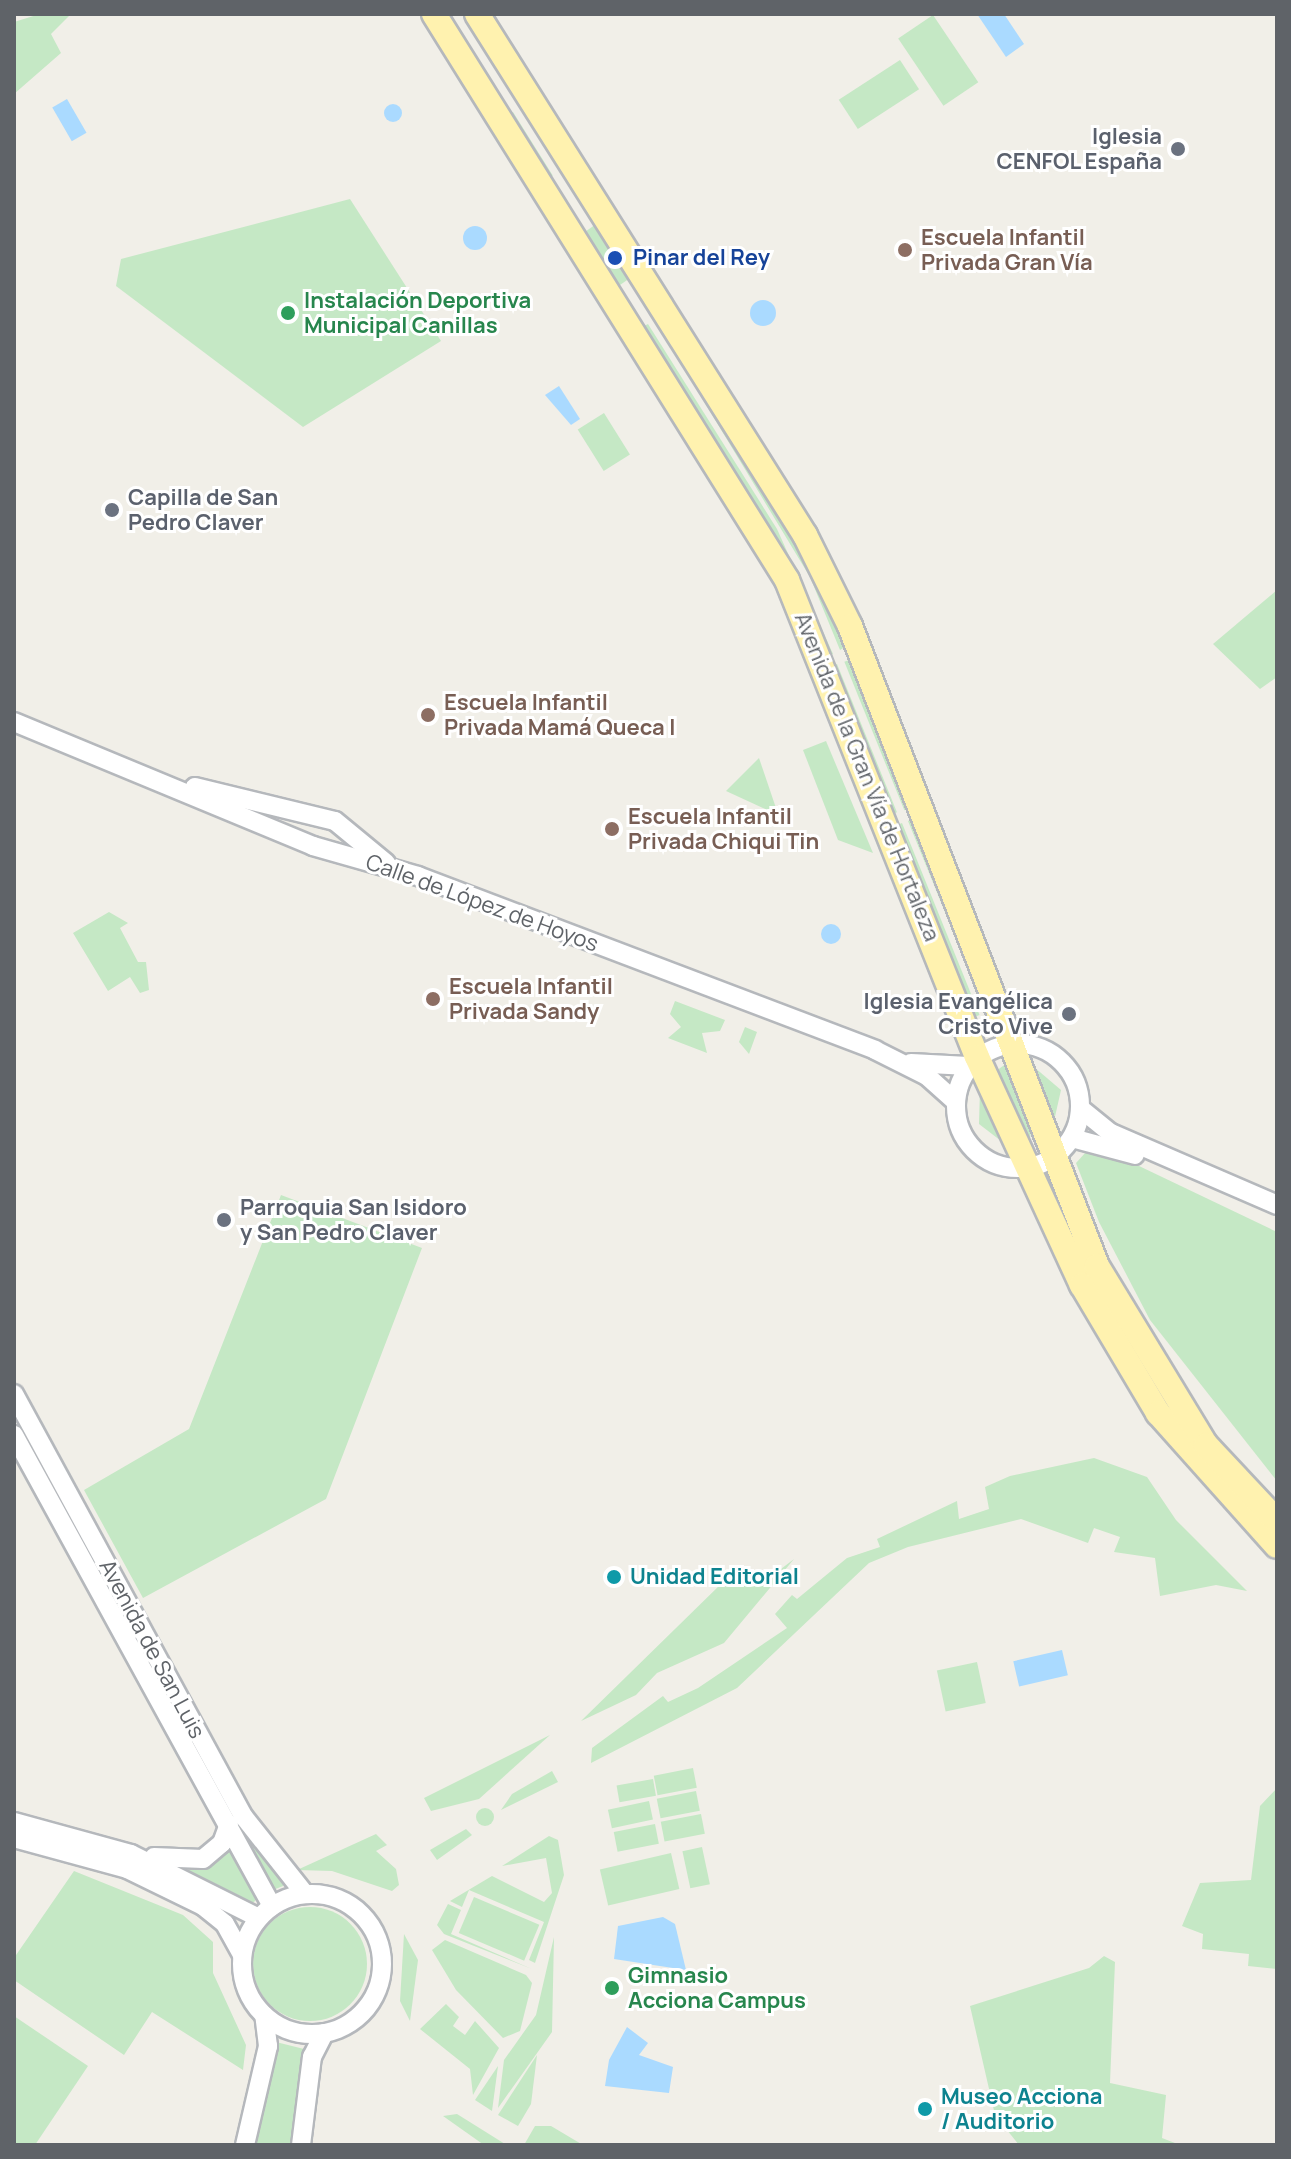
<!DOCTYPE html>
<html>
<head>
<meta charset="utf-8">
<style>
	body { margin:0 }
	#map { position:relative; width:1291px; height:2159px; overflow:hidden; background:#f1efe8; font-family:Manrope,sans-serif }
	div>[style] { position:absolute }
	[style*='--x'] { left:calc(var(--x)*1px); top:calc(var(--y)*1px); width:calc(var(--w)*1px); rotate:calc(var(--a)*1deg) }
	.green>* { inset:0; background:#c5e8c5; transform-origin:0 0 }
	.round { border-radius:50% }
	.water>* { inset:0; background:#aadaff; transform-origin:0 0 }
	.roads { filter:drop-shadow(2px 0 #b5b8bc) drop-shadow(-2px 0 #b5b8bc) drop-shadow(0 2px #b5b8bc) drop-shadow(0 -2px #b5b8bc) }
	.minor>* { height:18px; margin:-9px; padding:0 9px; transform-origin:9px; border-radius:9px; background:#fff }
	.minor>.ring { margin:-9px; padding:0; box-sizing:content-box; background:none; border:18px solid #fff; border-radius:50% }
	.major>* { height:24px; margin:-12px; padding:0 12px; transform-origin:12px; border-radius:12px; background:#fff2af }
	.dots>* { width:22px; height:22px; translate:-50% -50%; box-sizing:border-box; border:4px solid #fff; border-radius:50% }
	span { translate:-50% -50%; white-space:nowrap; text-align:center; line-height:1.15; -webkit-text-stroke:6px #fff; paint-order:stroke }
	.worship-label { font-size:22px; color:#5b616d; font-weight:700 }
	.right { translate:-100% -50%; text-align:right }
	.left { translate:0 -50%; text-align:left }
	.education-label { font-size:22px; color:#785e54; font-weight:700 }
	.transit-label { font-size:22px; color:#164399; font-weight:700 }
	.leisure-label { font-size:22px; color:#27864d; font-weight:700 }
	.street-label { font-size:22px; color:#5f6368 }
	.culture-label { font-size:22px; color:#0d838f; font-weight:700 }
	.frame { position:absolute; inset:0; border:16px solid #5f6368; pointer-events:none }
</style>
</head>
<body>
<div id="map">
	<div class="green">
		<i style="clip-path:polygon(40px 14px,71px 14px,51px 34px,61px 53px,14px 94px,14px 22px)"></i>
		<i style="left:933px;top:15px;width:81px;height:42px;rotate:56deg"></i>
		<i style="left:900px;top:60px;width:35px;height:73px;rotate:57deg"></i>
		<i style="left:513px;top:112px;width:75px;height:7px;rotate:58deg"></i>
		<i style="clip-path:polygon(350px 199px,441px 341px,303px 427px,116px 286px,121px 259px)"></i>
		<i style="clip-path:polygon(599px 222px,633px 276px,620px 285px,582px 234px)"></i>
		<i style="clip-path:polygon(648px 324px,777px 529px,833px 654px,828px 656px,640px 328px)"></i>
		<i style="clip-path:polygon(670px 334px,779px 505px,845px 647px,840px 650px,810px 577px,665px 337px)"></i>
		<i style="left:604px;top:413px;width:49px;height:31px;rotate:58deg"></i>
		<i style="clip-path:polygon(1277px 590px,1277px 677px,1260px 689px,1213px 644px)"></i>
		<i style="left:849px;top:660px;width:160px;height:5px;rotate:68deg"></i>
		<i style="left:837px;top:664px;width:160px;height:6px;rotate:68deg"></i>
		<i style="clip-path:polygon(826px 741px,873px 853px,838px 840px,803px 750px)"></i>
		<i style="clip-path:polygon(759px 758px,777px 811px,774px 813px,726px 791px)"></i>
		<i style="clip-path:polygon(915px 818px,990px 1008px,985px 1011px,908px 821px)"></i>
		<i style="left:902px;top:823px;width:207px;height:7px;rotate:68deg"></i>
		<i style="clip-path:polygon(109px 912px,128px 923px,120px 928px,138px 962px,146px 962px,149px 990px,140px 993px,130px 977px,108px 991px,73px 933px)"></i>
		<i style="clip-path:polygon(675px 1001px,725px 1020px,720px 1031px,702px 1033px,707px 1053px,668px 1038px,681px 1027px,670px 1014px)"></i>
		<i style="clip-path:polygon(745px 1027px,757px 1032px,749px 1054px,739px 1042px)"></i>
		<i style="clip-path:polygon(1007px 1063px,1031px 1132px,1029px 1144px,996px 1071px)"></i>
		<i style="clip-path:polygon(1034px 1067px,1061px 1090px,1052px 1130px)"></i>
		<i style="clip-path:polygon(980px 1089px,1005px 1144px,979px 1124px)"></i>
		<i style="clip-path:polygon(1086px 1152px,1116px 1155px,1277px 1232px,1277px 1481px,1150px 1320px,1099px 1222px,1076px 1163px)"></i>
		<i style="clip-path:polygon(281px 1195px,422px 1248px,326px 1499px,143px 1598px,84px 1490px,189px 1429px)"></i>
		<i style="clip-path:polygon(1094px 1458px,1147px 1477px,1176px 1520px,1247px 1591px,1216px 1585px,1160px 1596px,1155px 1558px,1114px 1552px,1120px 1537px,1094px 1528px,1088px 1543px,1021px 1519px,908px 1547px,869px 1563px,737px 1688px,591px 1763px,592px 1748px,663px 1696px,668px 1702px,698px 1688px,787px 1628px,775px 1614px,792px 1595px,797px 1599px,847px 1558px,880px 1547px,877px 1539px,957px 1501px,959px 1519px,989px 1509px,985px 1487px,1010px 1476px)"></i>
		<i style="clip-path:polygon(794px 1559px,724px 1643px,657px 1673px,636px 1695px,581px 1721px,723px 1582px,733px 1576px,760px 1585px)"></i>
		<i style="left:977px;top:1662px;width:42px;height:41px;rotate:78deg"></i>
		<i style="clip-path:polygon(550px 1735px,479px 1799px,431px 1811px,424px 1798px)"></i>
		<i style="left:693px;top:1768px;width:20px;height:40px;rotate:79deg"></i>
		<i style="clip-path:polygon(552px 1771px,558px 1782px,501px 1810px,512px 1794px)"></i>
		<i style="left:653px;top:1779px;width:17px;height:37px;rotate:80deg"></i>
		<i style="clip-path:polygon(1277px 1788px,1277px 1969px,1248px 1966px,1249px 1954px,1202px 1949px,1203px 1934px,1182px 1926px,1200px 1883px,1251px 1880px,1260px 1806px)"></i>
		<i style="left:696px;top:1791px;width:20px;height:40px;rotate:79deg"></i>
		<i style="left:649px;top:1801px;width:19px;height:42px;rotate:78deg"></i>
		<i class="round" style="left:476px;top:1808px;width:18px;height:18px"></i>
		<i style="left:701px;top:1814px;width:20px;height:41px;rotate:79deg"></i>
		<i style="left:655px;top:1824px;width:20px;height:42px;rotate:79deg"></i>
		<i style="clip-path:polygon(242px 1826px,283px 1882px,283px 1886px,273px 1890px,237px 1829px)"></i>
		<i style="clip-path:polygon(466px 1829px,472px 1835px,437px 1860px,430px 1850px)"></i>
		<i style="clip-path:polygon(376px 1834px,387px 1845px,376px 1851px,396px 1869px,399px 1885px,392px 1891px,332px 1871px,297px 1870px)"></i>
		<i style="clip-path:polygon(549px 1836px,558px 1840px,564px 1875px,535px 1963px,529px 1960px,544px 1922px,469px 1890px,462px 1907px,450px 1901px,492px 1876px,544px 1902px,552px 1893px,546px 1858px,502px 1866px)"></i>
		<i style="clip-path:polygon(232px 1847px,258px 1897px,254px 1902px,239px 1902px,186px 1871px,217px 1861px)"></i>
		<i style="left:702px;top:1847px;width:38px;height:20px;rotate:78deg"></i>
		<i style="left:671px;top:1853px;width:37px;height:73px;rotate:77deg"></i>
		<i style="clip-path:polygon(74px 1871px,183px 1915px,213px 1942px,213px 1973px,246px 2045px,243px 2070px,152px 2012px,124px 2055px,14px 1980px,14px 1958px)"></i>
		<i style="left:474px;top:1897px;width:71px;height:39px;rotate:23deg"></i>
		<i style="clip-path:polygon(448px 1904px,461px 1910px,451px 1934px,532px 1969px,444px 1934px,437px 1925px)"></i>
		<i class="round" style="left:253px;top:1907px;width:114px;height:114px"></i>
		<i style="clip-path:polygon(404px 1934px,418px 1960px,410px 2021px,400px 2001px)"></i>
		<i style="clip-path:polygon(554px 1937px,552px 2032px,498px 2108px,504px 2060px,536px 2015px)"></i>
		<i style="clip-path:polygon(445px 1940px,526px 1975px,532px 1983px,520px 2031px,503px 2038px,456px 1990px,432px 1950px)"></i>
		<i style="clip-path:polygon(1104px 1956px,1115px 1962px,1110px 2083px,1166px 2095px,1162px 2138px,1180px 2145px,1019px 2145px,995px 2115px,970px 2006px,1089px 1968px)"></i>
		<i style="clip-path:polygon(446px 2004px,459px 2017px,453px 2026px,465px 2035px,475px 2021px,499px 2048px,473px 2095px,470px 2069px,420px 2029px)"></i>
		<i style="clip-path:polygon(14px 2016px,88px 2066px,35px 2145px,14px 2145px)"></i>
		<i style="clip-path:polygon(276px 2042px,308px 2050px,292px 2145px,250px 2145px)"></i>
		<i style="clip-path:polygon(537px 2055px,531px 2104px,518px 2126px,498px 2115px)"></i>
		<i style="clip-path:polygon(498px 2066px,492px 2111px,475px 2100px)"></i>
		<i style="clip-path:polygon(457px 2114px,505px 2144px,484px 2145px,443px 2116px)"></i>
		<i style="clip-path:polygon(535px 2126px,551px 2126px,583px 2145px,524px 2145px)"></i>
	</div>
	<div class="water">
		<i style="clip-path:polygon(977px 14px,1004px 14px,1024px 44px,1006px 57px)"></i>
		<i style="left:67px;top:99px;width:39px;height:17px;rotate:60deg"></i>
		<i class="round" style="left:384px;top:104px;width:18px;height:18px"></i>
		<i class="round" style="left:463px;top:226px;width:24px;height:24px"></i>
		<i class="round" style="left:750px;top:300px;width:26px;height:26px"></i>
		<i style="clip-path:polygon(559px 386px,580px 419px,571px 425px,545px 395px)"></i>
		<i class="round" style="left:821px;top:924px;width:20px;height:20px"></i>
		<i style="left:1062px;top:1650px;width:26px;height:50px;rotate:77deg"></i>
		<i style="clip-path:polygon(663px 1917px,675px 1924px,686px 1970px,614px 1959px,618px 1926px)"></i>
		<i style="clip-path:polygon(627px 2027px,648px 2043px,639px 2055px,673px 2067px,669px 2093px,605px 2086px,609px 2060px)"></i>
	</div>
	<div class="roads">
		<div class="minor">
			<i style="--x:14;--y:722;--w:324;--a:22.5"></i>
			<i style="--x:313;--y:846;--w:109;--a:15.9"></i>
			<i style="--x:418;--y:876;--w:489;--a:20.8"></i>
			<i style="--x:875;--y:1050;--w:58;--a:26.6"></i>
			<i style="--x:927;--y:1076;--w:38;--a:42"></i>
			<i style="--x:195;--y:787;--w:144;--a:13.7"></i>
			<i style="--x:335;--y:821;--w:66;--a:39.5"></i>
			<i class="ring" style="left:956px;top:1044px;width:106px;height:106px"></i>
			<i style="--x:911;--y:1063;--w:57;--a:3"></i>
			<i style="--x:1081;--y:1109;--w:38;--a:39"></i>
			<i style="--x:1111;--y:1133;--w:181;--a:23.4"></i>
			<i style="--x:1072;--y:1138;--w:65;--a:15.1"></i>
			<i style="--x:14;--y:1394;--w:481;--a:61.5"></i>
			<i style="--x:244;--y:1817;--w:98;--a:51.6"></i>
			<i style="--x:14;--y:1435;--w:537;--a:61.29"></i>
			<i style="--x:14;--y:1822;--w:121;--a:15.3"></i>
			<i style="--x:131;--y:1854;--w:143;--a:26.6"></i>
			<i style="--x:14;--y:1838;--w:117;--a:15.3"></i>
			<i style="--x:127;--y:1869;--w:85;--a:26"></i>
			<i style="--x:203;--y:1906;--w:28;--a:39"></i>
			<i style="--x:225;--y:1924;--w:35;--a:61"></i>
			<i style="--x:154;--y:1857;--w:49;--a:2.3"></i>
			<i style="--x:203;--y:1859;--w:25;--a:-40"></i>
			<i style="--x:222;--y:1843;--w:20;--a:-70"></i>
			<i class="ring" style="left:242px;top:1894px;width:122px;height:122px"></i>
			<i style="--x:245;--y:2145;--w:102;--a:-76.9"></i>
			<i style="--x:268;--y:2046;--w:31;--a:-97"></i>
			<i style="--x:301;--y:2145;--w:89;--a:-82.9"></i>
			<i style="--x:312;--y:2057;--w:27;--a:-63"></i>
		</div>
		<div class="major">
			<i style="--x:434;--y:14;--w:667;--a:58.05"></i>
			<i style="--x:787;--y:580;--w:513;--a:68.28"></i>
			<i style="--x:977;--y:1057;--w:251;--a:65.3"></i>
			<i style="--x:1082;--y:1285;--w:149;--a:59.3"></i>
			<i style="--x:1158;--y:1413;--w:178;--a:48.2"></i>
			<i style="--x:477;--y:14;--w:616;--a:57.81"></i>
			<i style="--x:805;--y:535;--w:102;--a:63.7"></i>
			<i style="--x:850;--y:626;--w:686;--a:68.9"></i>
			<i style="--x:1097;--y:1266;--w:210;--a:58.7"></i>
			<i style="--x:1206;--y:1445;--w:104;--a:46.9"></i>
		</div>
	</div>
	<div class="dots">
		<i style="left:1178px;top:149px;background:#6b7280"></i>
		<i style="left:905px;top:250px;background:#8d6e63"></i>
		<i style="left:615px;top:258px;background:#1a4fb4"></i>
		<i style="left:288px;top:313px;background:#2e9e5b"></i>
		<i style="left:112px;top:510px;background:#6b7280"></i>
		<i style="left:428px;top:715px;background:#8d6e63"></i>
		<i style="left:612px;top:829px;background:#8d6e63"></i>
		<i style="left:433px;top:999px;background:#8d6e63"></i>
		<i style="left:1069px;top:1014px;background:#6b7280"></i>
		<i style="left:224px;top:1220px;background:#6b7280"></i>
		<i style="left:614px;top:1577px;background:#0f9aa8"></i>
		<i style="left:612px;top:1988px;background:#2e9e5b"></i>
		<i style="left:925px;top:2109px;background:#0f9aa8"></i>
	</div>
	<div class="worship-label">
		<span class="right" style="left:1162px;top:149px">Iglesia<br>CENFOL España</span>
		<span class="left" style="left:128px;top:510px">Capilla de San<br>Pedro Claver</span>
		<span class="right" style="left:1053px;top:1014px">Iglesia Evangélica<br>Cristo Vive</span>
		<span class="left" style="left:240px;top:1220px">Parroquia San Isidoro<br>y San Pedro Claver</span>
	</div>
	<div class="education-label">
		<span class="left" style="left:921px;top:250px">Escuela Infantil<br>Privada Gran Vía</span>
		<span class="left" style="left:444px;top:715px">Escuela Infantil<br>Privada Mamá Queca I</span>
		<span class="left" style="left:628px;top:829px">Escuela Infantil<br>Privada Chiqui Tin</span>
		<span class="left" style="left:449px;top:999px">Escuela Infantil<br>Privada Sandy</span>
	</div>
	<div class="transit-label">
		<span class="left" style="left:633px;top:258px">Pinar del Rey</span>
	</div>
	<div class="leisure-label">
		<span class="left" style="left:304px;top:313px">Instalación Deportiva<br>Municipal Canillas</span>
		<span class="left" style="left:628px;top:1988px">Gimnasio<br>Acciona Campus</span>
	</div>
	<div class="street-label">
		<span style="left:867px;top:777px;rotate:68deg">Avenida de la Gran Vía de Hortaleza</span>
		<span style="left:482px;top:903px;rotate:20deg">Calle de López de Hoyos</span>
		<span style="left:152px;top:1649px;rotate:62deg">Avenida de San Luis</span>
	</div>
	<div class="culture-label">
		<span class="left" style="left:630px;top:1577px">Unidad Editorial</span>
		<span class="left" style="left:941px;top:2109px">Museo Acciona<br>/ Auditorio</span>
	</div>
	<div class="frame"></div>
</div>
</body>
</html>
